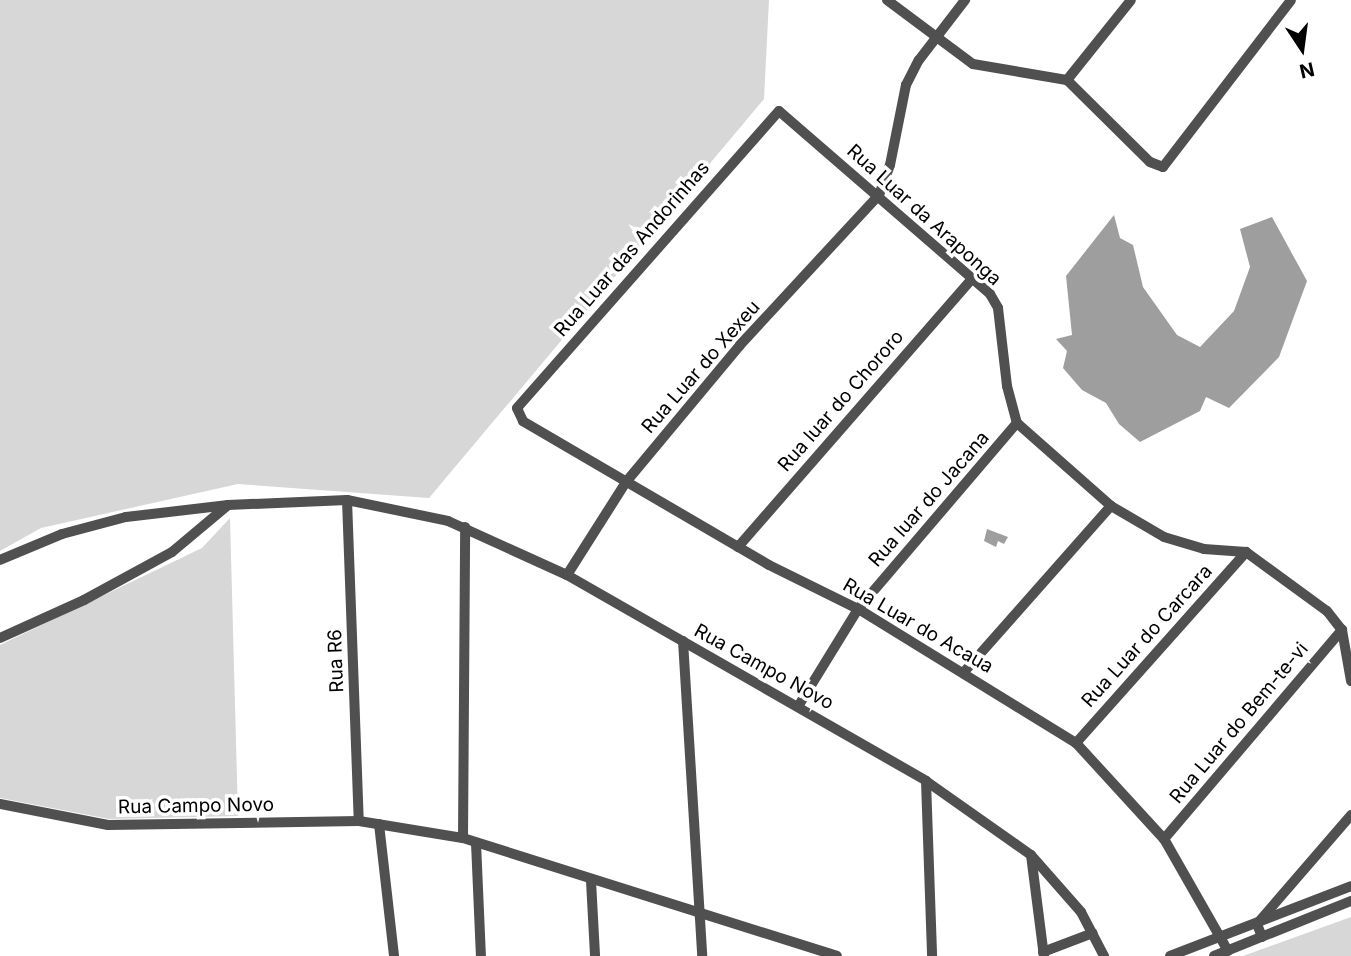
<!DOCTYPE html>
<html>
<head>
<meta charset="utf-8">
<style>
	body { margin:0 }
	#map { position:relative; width:1351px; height:956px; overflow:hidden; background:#fff; font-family:Inter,sans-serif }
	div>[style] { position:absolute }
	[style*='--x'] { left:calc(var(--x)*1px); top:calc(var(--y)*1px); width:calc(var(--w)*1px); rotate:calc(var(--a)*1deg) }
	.green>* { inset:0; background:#d7d7d7 }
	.water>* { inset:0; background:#9e9e9e }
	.street>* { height:10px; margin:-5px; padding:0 5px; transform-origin:5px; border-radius:5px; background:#505050 }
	span { translate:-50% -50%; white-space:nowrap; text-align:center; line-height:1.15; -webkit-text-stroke:7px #fff; paint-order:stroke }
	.street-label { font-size:19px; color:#000 }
	.north { position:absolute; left:1267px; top:14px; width:70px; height:70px; -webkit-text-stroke:5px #fff; paint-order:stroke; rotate:167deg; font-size:19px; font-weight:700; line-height:28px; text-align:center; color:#000 }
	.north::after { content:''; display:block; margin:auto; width:24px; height:32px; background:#000; clip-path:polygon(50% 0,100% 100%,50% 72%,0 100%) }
</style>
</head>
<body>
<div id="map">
	<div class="green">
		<i style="clip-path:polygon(0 0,769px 0,764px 99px,429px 498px,238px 484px,41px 528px,0 551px)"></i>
		<i style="clip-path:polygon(230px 518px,238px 816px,109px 819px,0 798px,0 645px,202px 548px)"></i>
		<i style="clip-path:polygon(1351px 917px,1351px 956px,1243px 956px)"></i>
	</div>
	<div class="water">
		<i style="clip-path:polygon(1114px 215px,1120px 238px,1133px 245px,1143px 287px,1177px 335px,1200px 347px,1234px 311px,1250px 267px,1240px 229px,1272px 217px,1307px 281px,1279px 357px,1229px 408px,1206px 397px,1200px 411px,1140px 442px,1119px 424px,1106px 403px,1082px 390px,1063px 368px,1067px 351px,1056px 339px,1072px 335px,1066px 276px)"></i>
		<i style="clip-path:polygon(987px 529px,1008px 537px,1004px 544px,998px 541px,996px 547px,984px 541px)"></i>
	</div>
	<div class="street">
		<i style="--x:887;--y:0;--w:107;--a:36.7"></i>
		<i style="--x:973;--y:64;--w:95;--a:9.7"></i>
		<i style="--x:1067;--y:80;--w:117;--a:44.7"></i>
		<i style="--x:1150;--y:162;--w:14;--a:21"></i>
		<i style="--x:1163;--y:167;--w:210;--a:-52.5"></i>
		<i style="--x:1067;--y:80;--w:102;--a:-51.3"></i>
		<i style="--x:347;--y:500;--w:321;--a:87.9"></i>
		<i style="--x:738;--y:547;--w:356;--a:-48.9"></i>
		<i style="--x:0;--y:560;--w:67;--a:-22.8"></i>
		<i style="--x:62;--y:534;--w:66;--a:-14.9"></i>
		<i style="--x:126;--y:517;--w:103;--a:-6.7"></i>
		<i style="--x:228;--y:505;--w:119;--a:-2.4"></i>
		<i style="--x:347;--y:500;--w:103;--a:11.7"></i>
		<i style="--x:448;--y:521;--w:131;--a:24.4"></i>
		<i style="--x:567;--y:575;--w:414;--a:29.8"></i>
		<i style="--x:926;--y:781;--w:128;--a:35.2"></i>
		<i style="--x:1031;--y:855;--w:76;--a:48.7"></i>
		<i style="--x:1081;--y:912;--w:50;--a:62.4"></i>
		<i style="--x:567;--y:575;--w:110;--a:-57.6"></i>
		<i style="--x:626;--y:482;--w:178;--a:-50.2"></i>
		<i style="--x:740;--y:345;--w:205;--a:-47.2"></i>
		<i style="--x:879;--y:195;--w:32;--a:-70"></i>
		<i style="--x:890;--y:165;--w:82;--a:-78.7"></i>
		<i style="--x:906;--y:85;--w:28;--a:-63"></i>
		<i style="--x:919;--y:60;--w:76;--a:-52.5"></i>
		<i style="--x:0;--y:638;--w:92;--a:-24.3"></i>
		<i style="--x:84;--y:600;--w:100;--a:-28.6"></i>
		<i style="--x:172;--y:552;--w:73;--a:-40"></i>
		<i style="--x:683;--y:641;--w:316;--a:86.5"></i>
		<i style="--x:964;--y:672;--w:222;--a:-48.5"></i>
		<i style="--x:799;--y:705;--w:113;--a:-58.4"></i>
		<i style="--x:858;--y:609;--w:245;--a:-49.5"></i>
		<i style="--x:1076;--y:743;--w:256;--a:-48.3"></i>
		<i style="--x:926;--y:781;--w:175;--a:88"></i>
		<i style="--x:0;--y:804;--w:110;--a:11"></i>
		<i style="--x:108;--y:825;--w:251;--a:-0.9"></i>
		<i style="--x:359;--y:821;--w:105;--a:9.3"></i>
		<i style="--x:463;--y:838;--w:392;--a:17.5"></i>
		<i style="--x:379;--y:824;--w:133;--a:83.5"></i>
		<i style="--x:463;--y:838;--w:311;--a:-89.6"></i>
		<i style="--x:1164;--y:839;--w:275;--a:-49.6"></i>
		<i style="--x:476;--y:843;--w:113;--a:87.5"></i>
		<i style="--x:1031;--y:855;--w:102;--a:82.7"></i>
		<i style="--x:591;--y:881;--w:75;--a:86.9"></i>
		<i style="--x:1262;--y:937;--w:14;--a:-111"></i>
		<i style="--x:1257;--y:924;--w:144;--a:-49.2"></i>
		<i style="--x:1228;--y:951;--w:129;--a:-119.7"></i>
		<i style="--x:1164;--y:839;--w:130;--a:-132.5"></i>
		<i style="--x:1076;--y:743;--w:256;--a:-148.4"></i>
		<i style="--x:858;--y:609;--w:99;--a:-153.7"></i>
		<i style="--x:769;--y:565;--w:285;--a:-149.7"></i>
		<i style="--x:523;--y:421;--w:14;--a:-115"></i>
		<i style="--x:517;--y:408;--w:396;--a:-48.6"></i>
		<i style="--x:779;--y:111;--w:279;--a:40.9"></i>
		<i style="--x:990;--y:294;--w:16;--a:60"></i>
		<i style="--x:998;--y:308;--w:79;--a:83.4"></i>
		<i style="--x:1007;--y:386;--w:38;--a:75"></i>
		<i style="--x:1017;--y:423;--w:125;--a:41.4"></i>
		<i style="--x:1111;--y:506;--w:61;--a:30.3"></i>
		<i style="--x:1164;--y:537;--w:42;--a:16.7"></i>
		<i style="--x:1204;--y:549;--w:42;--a:4.1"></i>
		<i style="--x:1246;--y:552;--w:100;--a:36.1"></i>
		<i style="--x:1327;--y:611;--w:24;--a:52"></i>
		<i style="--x:1342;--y:630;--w:52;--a:80"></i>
		<i style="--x:1043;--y:952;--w:53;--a:-20.8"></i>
		<i style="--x:1170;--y:956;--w:194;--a:-21.1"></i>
		<i style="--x:1214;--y:956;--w:148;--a:-21.9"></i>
	</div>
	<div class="street-label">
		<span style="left:924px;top:215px;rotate:42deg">Rua Luar da Araponga</span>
		<span style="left:632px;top:249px;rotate:-49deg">Rua Luar das Andorinhas</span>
		<span style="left:701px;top:367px;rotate:-49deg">Rua Luar do Xexeu</span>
		<span style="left:841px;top:401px;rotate:-49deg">Rua luar do Chororo</span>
		<span style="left:929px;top:499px;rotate:-49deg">Rua luar do Jacana</span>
		<span style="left:918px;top:626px;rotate:30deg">Rua Luar do Acaua</span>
		<span style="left:1147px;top:636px;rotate:-48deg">Rua Luar do Carcara</span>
		<span style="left:336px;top:661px;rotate:-92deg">Rua R6</span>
		<span style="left:764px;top:667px;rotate:29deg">Rua Campo Novo</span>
		<span style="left:1239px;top:723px;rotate:-50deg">Rua Luar do Bem-te-vi</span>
		<span style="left:196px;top:806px;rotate:-1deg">Rua Campo Novo</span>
	</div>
	<div class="north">N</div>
</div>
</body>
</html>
